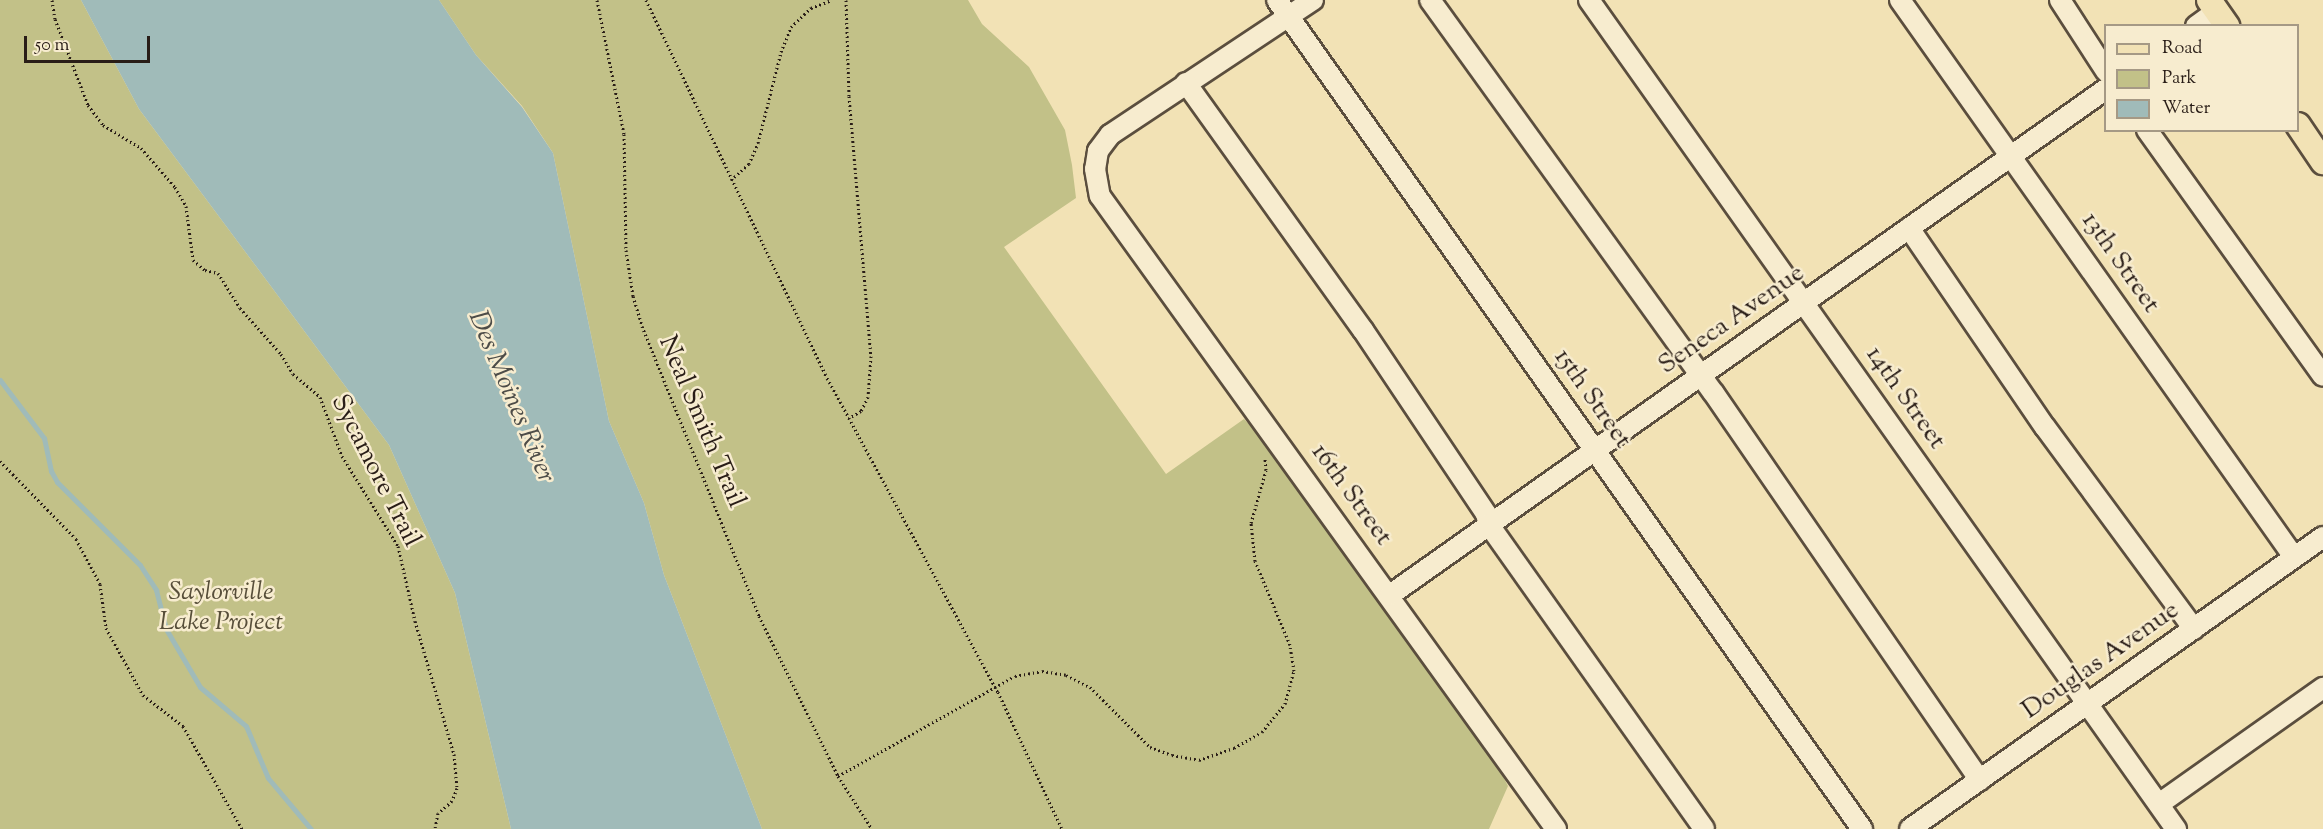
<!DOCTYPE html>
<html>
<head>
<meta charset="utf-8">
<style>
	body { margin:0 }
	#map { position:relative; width:2323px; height:829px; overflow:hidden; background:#f2e2b5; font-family:"Sorts Mill Goudy",serif }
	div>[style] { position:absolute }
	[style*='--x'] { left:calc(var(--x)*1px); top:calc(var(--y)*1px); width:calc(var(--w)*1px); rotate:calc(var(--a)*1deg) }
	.green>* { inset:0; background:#c2c188 }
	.water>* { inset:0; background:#a0bbb9 }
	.stream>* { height:5px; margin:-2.5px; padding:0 2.5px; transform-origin:2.5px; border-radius:2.5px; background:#a0bbb9 }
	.path>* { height:3px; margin-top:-1.5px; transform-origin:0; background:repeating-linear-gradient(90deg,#291d17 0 1.5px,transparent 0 4.5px) }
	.roads { filter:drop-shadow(2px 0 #5b4e3e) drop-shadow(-2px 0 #5b4e3e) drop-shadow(0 2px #5b4e3e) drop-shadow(0 -2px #5b4e3e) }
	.minor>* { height:20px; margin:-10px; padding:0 10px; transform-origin:10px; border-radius:10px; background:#f7eccf }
	.major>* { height:24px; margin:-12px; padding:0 12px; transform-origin:12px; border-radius:12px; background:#f2e2b5 }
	span { translate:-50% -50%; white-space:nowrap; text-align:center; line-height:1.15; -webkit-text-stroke:5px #f7eccf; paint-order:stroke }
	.street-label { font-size:26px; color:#291d17 }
	.park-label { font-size:26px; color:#574e39; font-style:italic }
	.water-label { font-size:27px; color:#4d4c48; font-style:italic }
	.legend { position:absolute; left:2104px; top:24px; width:195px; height:108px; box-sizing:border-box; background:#f7eccf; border:2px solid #a59985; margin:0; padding:8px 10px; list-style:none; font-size:18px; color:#291d17 }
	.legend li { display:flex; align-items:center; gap:12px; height:30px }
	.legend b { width:30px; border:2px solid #a59985 }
	.scale { position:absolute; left:24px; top:36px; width:126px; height:27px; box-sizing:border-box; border:3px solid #291d17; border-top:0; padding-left:8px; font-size:18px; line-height:21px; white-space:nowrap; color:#291d17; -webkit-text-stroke:4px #f7eccf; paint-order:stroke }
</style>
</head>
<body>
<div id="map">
	<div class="green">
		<i style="clip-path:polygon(0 0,81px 0,139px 109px,389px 445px,455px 593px,511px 829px,0 829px)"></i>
		<i style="clip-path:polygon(439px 0,968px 0,982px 24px,1029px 67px,1065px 130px,1072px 165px,1076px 198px,1004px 247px,1166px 474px,1244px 419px,1261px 436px,1496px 763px,1508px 786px,1489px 829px,762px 829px,664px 575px,644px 503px,609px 421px,553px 153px,522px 106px,476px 55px)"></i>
	</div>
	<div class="water">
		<i style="clip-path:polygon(81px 0,439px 0,476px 55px,522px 107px,553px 153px,609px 421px,644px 503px,664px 575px,762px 829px,511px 829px,455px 593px,389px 445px,139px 109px)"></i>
	</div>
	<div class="stream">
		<i style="--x:0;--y:380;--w:73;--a:52.8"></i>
		<i style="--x:44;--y:438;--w:34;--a:78"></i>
		<i style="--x:51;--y:471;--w:13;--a:61"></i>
		<i style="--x:57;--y:482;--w:117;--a:45"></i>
		<i style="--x:140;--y:565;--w:30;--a:57"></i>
		<i style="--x:156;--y:590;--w:40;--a:75.6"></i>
		<i style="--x:166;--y:629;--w:67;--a:59.6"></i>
		<i style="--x:200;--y:687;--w:60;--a:40.3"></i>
		<i style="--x:246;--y:726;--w:56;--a:67.1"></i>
		<i style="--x:268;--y:778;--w:67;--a:49.9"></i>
	</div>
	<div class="path">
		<i style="--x:52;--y:0;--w:19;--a:81"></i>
		<i style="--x:55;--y:19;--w:92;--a:69"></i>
		<i style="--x:88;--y:105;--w:25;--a:53"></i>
		<i style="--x:103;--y:125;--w:44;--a:31.2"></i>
		<i style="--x:141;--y:148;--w:52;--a:48.9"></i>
		<i style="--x:175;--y:187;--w:22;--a:60"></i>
		<i style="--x:186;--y:206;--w:54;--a:82.6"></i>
		<i style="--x:193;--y:260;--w:16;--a:40"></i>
		<i style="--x:205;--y:270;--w:13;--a:13"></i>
		<i style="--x:218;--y:273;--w:41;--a:57.8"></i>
		<i style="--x:240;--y:308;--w:62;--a:48.3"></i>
		<i style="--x:281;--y:354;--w:23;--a:59"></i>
		<i style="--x:293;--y:374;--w:35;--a:40"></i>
		<i style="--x:320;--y:397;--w:63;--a:69.6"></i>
		<i style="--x:342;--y:456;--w:106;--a:58.1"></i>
		<i style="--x:398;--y:546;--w:77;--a:77.2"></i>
		<i style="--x:415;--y:621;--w:139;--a:73.7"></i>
		<i style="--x:454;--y:754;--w:34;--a:85"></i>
		<i style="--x:457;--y:788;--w:14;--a:111"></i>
		<i style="--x:452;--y:801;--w:18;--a:139"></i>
		<i style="--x:438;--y:813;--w:16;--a:101"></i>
		<i style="--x:597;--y:0;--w:137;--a:78.6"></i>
		<i style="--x:624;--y:134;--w:116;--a:89"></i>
		<i style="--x:626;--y:250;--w:47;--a:81.3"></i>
		<i style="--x:633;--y:296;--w:31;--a:73"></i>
		<i style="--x:642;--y:326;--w:313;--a:68"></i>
		<i style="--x:759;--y:616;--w:178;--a:63.7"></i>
		<i style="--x:838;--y:776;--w:63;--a:57.3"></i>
		<i style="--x:646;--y:0;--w:415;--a:64.4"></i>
		<i style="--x:825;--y:374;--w:362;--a:61.5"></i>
		<i style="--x:998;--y:692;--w:151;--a:65"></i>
		<i style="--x:846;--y:0;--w:96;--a:88.2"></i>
		<i style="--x:849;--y:96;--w:261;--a:85.2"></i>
		<i style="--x:871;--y:356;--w:41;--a:94.2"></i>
		<i style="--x:868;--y:397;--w:16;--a:117"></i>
		<i style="--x:861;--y:411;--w:14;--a:150"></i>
		<i style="--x:731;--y:180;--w:24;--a:-42"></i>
		<i style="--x:749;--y:164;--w:23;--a:-67"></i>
		<i style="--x:758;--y:143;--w:94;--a:-75.8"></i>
		<i style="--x:781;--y:52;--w:27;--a:-68"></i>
		<i style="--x:791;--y:27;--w:28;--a:-44"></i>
		<i style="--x:811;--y:8;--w:22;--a:-21"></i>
		<i style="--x:0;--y:461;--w:109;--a:45.7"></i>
		<i style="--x:76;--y:539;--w:51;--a:61.9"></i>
		<i style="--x:100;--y:584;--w:44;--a:82.2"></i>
		<i style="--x:106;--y:628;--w:77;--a:61.1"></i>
		<i style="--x:143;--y:695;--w:51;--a:37.8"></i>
		<i style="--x:183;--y:726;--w:119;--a:60.2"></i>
		<i style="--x:838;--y:776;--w:203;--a:-29.5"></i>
		<i style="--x:1015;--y:676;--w:27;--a:-10"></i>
		<i style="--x:1042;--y:671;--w:24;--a:9"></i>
		<i style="--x:1066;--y:675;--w:27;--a:27"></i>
		<i style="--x:1090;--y:687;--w:85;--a:45"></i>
		<i style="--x:1150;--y:747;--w:23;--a:20"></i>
		<i style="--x:1172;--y:755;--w:27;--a:10"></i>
		<i style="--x:1199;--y:760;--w:37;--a:-19"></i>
		<i style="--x:1234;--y:748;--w:32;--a:-30"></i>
		<i style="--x:1262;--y:732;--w:36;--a:-51"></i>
		<i style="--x:1285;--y:704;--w:34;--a:-75"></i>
		<i style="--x:1294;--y:671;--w:26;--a:-99"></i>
		<i style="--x:1290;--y:645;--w:91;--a:-112.6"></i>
		<i style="--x:1255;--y:561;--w:38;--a:-96"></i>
		<i style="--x:1251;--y:523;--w:55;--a:-74.2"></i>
		<i style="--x:1266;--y:470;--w:12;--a:-95"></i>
	</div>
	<div class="roads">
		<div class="minor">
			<i style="--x:1277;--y:0;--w:1015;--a:54.79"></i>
			<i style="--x:1313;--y:0;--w:244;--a:146.4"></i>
			<i style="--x:1110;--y:135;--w:20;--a:127"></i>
			<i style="--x:1098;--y:151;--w:18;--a:99"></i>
			<i style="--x:1095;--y:169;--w:27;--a:80"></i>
			<i style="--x:1100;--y:196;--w:780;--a:54.23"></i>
			<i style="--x:1430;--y:0;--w:483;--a:54.2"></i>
			<i style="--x:1713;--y:392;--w:471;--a:55.5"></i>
			<i style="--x:1589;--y:0;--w:1016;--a:54.7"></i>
			<i style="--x:1900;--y:0;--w:682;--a:54.73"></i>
			<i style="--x:2060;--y:0;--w:85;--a:57.1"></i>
			<i style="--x:2196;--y:26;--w:26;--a:-36"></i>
			<i style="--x:1186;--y:83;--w:304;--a:54.4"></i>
			<i style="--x:1363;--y:330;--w:221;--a:56.2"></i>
			<i style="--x:1486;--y:514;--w:11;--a:75"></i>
			<i style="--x:1489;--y:525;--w:372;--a:54.7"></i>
			<i style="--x:2147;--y:130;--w:302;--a:54.4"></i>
			<i style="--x:1909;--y:228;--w:241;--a:55.7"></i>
			<i style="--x:2045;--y:427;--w:251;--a:53.6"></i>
			<i style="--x:1390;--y:595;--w:877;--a:-35.25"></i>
			<i style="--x:2159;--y:804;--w:201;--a:-35.3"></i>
			<i style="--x:1910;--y:829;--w:506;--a:-35.26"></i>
		</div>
		<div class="major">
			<i style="--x:2209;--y:0;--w:32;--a:55"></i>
			<i style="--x:2298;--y:125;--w:45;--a:56"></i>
		</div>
	</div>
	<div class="street-label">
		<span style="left:2120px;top:263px;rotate:55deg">13th Street</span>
		<span style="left:1732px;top:320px;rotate:-35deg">Seneca Avenue</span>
		<span style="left:1905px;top:398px;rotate:55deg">14th Street</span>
		<span style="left:1592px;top:399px;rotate:55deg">15th Street</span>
		<span style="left:701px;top:422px;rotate:67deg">Neal Smith Trail</span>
		<span style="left:375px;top:471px;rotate:63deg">Sycamore Trail</span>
		<span style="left:1351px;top:495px;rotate:54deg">16th Street</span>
		<span style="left:2101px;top:661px;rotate:-35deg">Douglas Avenue</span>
	</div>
	<div class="park-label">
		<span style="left:221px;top:608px">Saylorville<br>Lake Project</span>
	</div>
	<div class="water-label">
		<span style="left:511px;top:397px;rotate:67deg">Des Moines River</span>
	</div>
	<ul class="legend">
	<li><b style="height:8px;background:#f2e2b5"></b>Road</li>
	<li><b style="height:16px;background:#c2c188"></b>Park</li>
	<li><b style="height:16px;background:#a0bbb9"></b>Water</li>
	</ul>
	<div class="scale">50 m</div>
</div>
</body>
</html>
